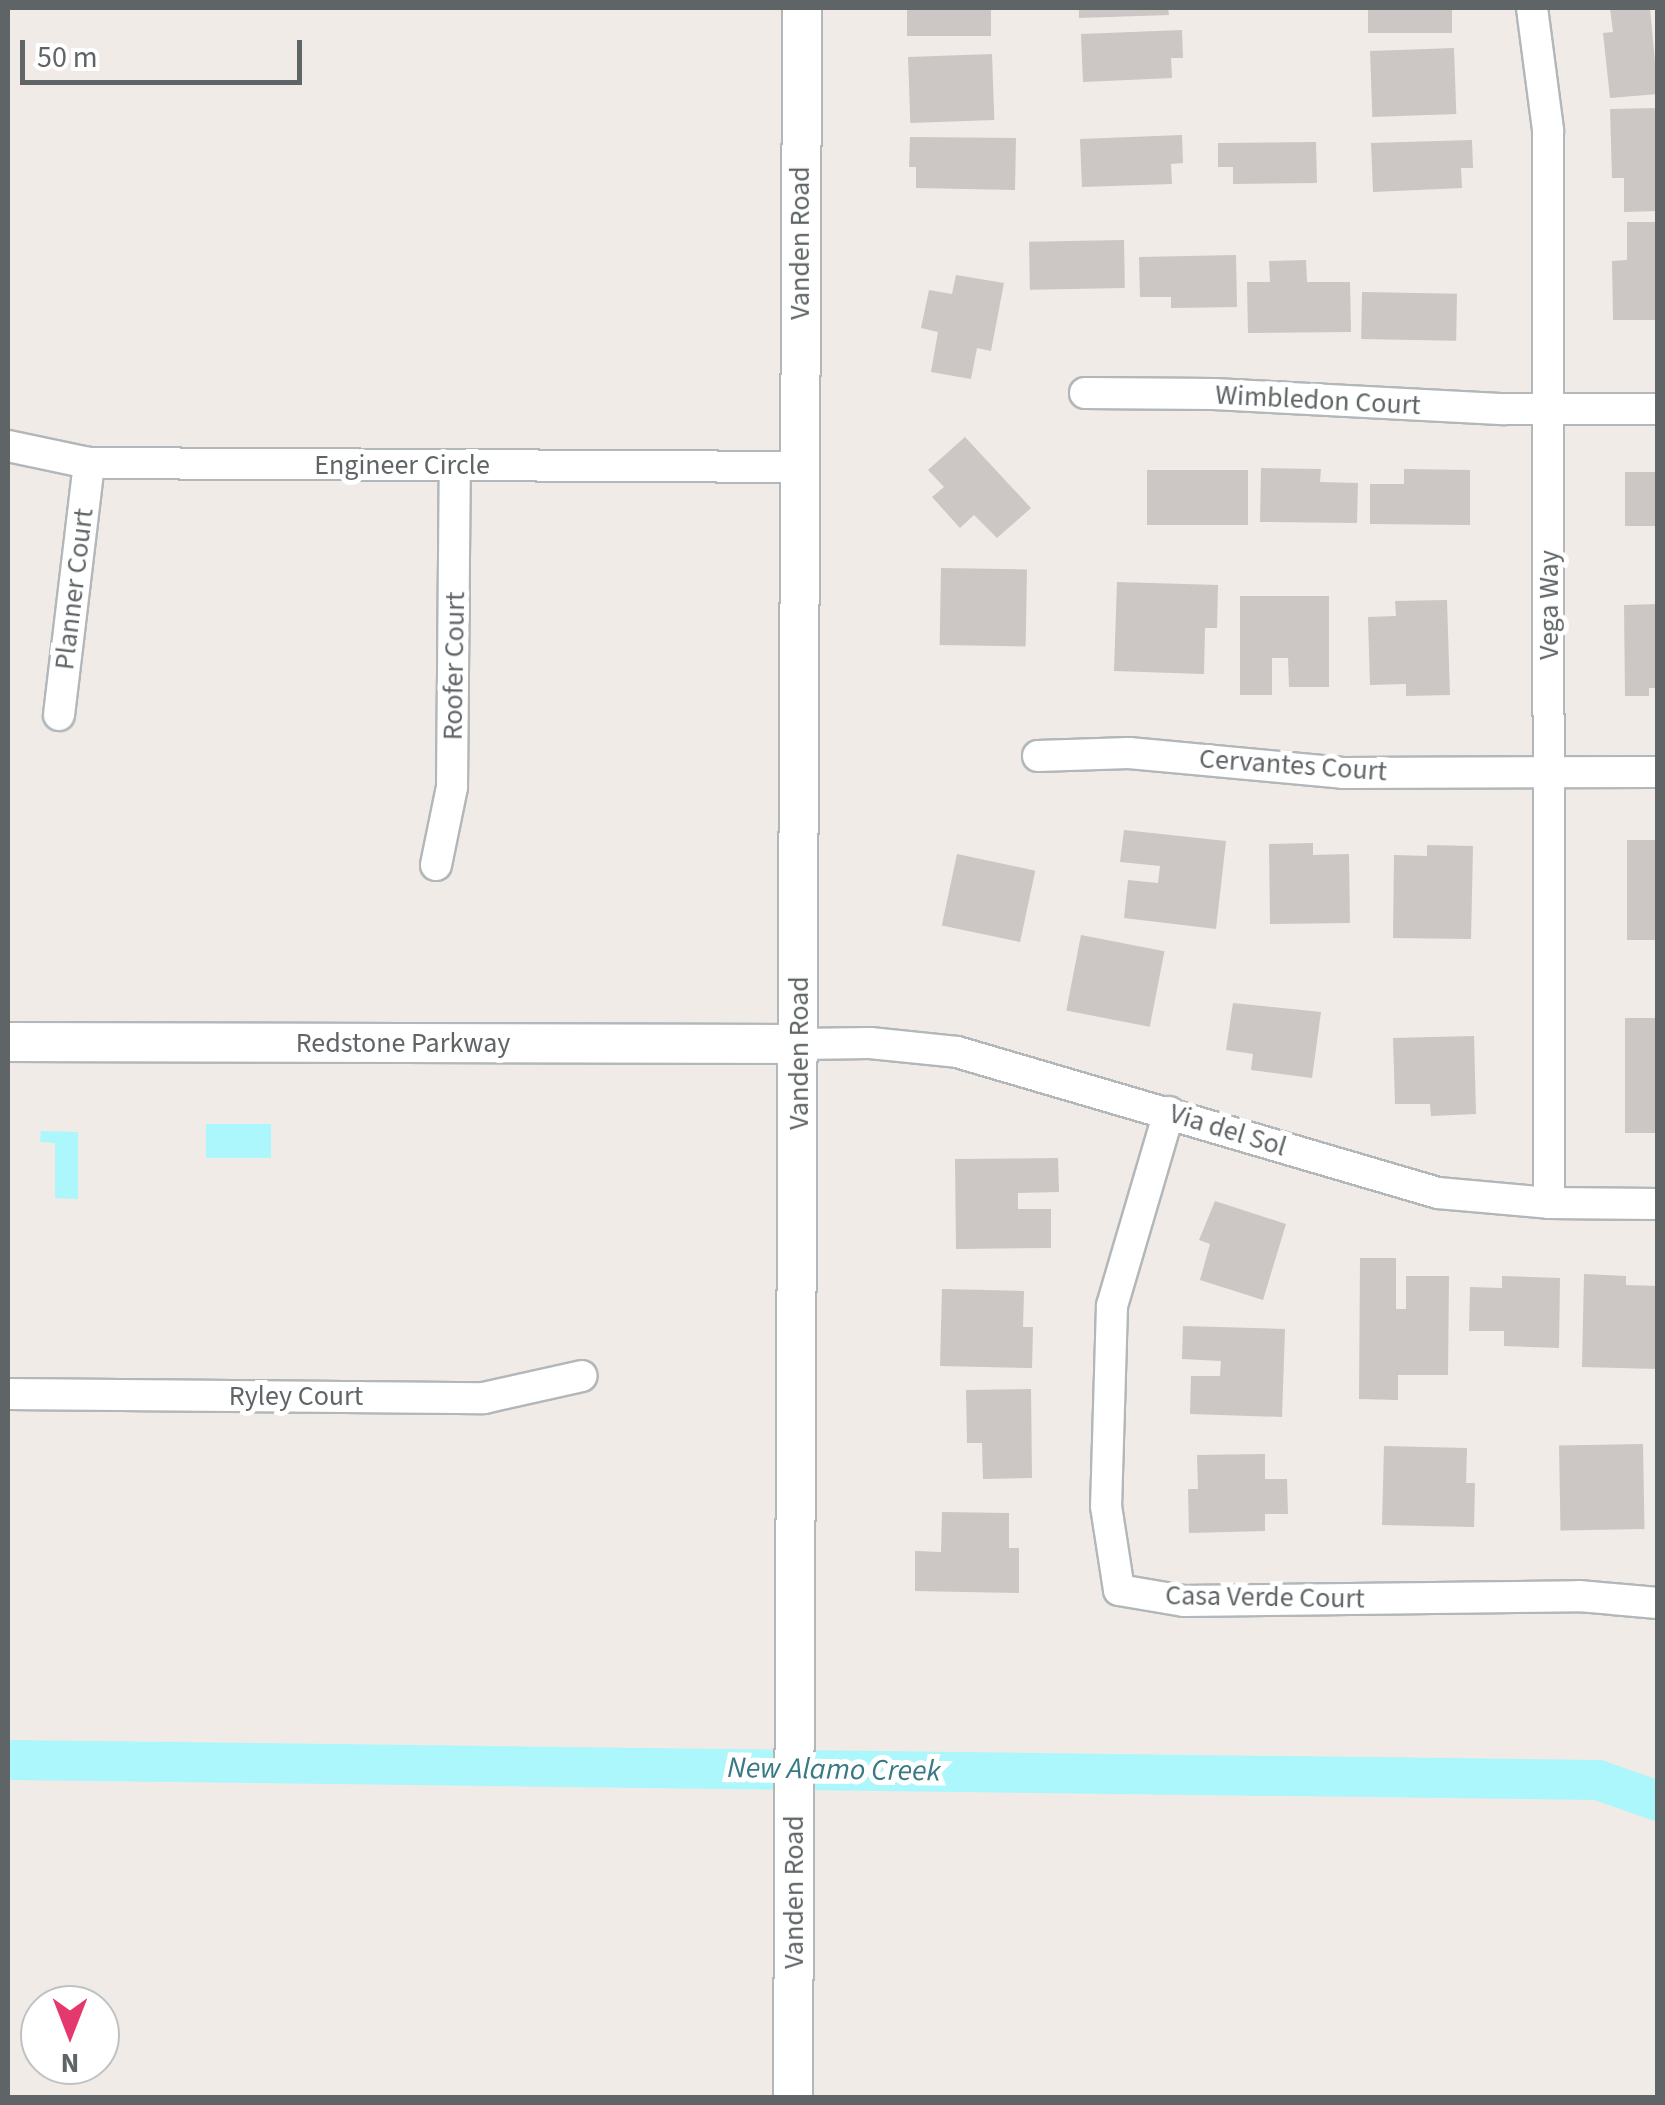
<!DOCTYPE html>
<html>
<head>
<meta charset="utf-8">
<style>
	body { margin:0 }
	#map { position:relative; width:1665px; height:2105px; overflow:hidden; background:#f0ebe7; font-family:"Source Sans 3",sans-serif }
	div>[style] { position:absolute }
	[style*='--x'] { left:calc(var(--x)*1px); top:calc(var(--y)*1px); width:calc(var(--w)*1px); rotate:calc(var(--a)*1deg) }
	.water>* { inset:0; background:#abf7fc; transform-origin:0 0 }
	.canal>* { height:40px; margin:-20px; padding:0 20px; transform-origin:20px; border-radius:20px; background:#abf7fc }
	.building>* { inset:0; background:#ccc6c4; transform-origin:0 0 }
	.roads { filter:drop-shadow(2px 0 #b2b7b9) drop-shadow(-2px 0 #b2b7b9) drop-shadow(0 2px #b2b7b9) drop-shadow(0 -2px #b2b7b9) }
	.minor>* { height:30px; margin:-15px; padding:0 15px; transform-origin:15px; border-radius:15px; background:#fff }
	.tertiary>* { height:38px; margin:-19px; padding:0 19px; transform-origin:19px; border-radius:19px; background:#fff }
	span { translate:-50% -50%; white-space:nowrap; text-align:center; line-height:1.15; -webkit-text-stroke:10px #fff; paint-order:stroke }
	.street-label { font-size:28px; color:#5f6567 }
	.water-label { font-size:30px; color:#387983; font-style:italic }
	.frame { position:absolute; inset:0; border:10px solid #5f6567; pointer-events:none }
	.north { position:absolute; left:20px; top:1985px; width:100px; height:100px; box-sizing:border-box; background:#fff; border:2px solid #bfc1c2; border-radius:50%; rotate:180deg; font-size:28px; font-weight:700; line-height:40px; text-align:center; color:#5f6567 }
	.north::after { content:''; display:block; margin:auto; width:35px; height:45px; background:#e4396c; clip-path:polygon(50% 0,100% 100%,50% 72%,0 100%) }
	.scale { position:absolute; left:20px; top:40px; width:282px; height:45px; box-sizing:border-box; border:5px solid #5f6567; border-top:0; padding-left:12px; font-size:30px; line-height:35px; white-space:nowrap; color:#5f6567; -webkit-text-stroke:8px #fff; paint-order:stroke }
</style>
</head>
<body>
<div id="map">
	<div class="water">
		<i style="left:271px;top:1124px;width:34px;height:65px;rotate:90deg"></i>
		<i style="clip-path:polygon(41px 1131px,78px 1132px,78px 1199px,55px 1198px,55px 1143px,40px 1142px)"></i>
	</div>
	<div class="canal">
		<i style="--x:8;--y:1760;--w:1590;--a:0.72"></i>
		<i style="--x:1598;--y:1780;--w:64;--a:19.3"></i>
	</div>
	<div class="building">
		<i style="left:907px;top:8px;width:84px;height:28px"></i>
		<i style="clip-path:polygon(1079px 8px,1168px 8px,1169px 15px,1079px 18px)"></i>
		<i style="left:1368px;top:8px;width:84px;height:25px"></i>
		<i style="clip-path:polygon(1610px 8px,1650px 8px,1658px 94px,1610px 98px,1603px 33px,1613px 32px)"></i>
		<i style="clip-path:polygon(1182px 30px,1183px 58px,1171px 58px,1172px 78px,1083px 82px,1081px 34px)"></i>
		<i style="left:1454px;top:48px;width:66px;height:84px;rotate:88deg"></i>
		<i style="left:992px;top:54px;width:66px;height:84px;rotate:88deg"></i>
		<i style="clip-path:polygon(1658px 108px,1658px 211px,1624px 212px,1624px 178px,1612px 178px,1610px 109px)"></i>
		<i style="clip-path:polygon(1182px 135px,1183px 163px,1171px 164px,1172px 184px,1082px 187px,1080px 139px)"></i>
		<i style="clip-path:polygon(910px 137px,1016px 138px,1015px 190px,916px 188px,916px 167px,909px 167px)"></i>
		<i style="clip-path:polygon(1472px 140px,1473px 168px,1461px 168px,1462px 188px,1373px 192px,1371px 143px)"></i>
		<i style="clip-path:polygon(1316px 142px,1317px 183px,1233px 184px,1233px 167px,1218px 167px,1218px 143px)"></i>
		<i style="clip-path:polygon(1627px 222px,1658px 222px,1658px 320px,1613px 320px,1612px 261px,1627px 260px)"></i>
		<i style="left:1124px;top:240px;width:48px;height:95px;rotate:89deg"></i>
		<i style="clip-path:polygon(1236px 255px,1237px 307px,1171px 308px,1171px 297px,1140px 297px,1139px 257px)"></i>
		<i style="clip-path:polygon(1306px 260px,1307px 282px,1350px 282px,1351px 332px,1248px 333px,1247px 282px,1270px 282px,1269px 261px)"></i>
		<i style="clip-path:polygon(956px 275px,1004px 283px,991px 351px,977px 348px,971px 379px,931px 372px,938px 332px,921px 328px,929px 290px,952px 294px)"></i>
		<i style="left:1362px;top:292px;width:95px;height:47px;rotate:1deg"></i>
		<i style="clip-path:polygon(965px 437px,1031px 508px,997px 538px,974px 515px,960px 528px,932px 497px,944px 487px,928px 470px)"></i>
		<i style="clip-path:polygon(1261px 468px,1321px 469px,1320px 482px,1358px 483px,1357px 523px,1260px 522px)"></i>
		<i style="clip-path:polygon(1404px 469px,1470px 470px,1470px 525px,1370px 524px,1370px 484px,1404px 484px)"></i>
		<i style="left:1248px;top:470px;width:55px;height:101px;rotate:90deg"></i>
		<i style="left:1658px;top:472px;width:54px;height:33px;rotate:90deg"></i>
		<i style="left:941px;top:568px;width:86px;height:77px;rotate:1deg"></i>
		<i style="clip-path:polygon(1117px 582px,1218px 585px,1217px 628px,1205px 628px,1204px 674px,1114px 671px)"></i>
		<i style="clip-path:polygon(1240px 596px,1329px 596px,1329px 687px,1289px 687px,1288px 658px,1272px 658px,1272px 695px,1240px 695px)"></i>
		<i style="clip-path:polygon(1447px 600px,1450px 695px,1406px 696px,1406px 684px,1370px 685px,1368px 617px,1396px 616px,1395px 601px)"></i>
		<i style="clip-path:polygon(1658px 604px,1658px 688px,1649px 688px,1649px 696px,1625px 696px,1624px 605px)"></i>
		<i style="clip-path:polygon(1124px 830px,1226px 841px,1216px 929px,1124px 918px,1128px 880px,1158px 883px,1160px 866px,1120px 862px)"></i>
		<i style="left:1627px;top:840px;width:31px;height:100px"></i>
		<i style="clip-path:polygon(1313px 843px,1313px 855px,1349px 854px,1350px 923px,1270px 924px,1269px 844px)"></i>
		<i style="clip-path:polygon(1427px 845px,1473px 846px,1471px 939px,1393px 938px,1394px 855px,1427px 856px)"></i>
		<i style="left:957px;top:854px;width:80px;height:73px;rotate:12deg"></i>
		<i style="left:1081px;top:935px;width:85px;height:77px;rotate:11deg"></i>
		<i style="clip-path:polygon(1233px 1003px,1321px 1012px,1312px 1078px,1251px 1070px,1253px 1054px,1226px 1050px)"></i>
		<i style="left:1625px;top:1018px;width:33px;height:115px"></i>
		<i style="clip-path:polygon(1474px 1036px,1476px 1114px,1431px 1116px,1430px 1104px,1395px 1104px,1393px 1038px)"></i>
		<i style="clip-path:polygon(1058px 1158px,1059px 1192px,1018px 1193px,1018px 1209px,1051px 1209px,1051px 1248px,956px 1249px,955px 1159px)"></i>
		<i style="clip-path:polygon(1215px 1201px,1286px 1224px,1263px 1300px,1200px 1280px,1210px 1244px,1199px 1240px)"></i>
		<i style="clip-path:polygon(1360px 1258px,1396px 1258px,1396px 1309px,1406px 1309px,1406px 1276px,1449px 1276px,1448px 1375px,1398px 1375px,1398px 1400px,1359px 1399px)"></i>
		<i style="clip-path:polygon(1584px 1274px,1626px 1276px,1626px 1285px,1658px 1286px,1658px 1369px,1582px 1367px)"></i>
		<i style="clip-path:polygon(1502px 1276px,1560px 1278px,1559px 1348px,1504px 1346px,1504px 1331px,1469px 1331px,1470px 1287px,1502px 1288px)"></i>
		<i style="clip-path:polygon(942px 1289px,1024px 1291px,1023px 1327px,1033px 1327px,1032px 1368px,940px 1366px)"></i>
		<i style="clip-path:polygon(1183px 1326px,1285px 1329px,1282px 1417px,1190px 1414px,1191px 1376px,1220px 1376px,1221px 1361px,1182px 1359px)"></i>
		<i style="clip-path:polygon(1031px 1389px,1032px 1478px,983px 1479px,982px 1443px,967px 1443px,966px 1390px)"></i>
		<i style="left:1643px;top:1444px;width:85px;height:84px;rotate:89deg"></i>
		<i style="clip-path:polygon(1384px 1446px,1467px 1448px,1466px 1483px,1475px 1483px,1474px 1527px,1382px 1525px)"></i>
		<i style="clip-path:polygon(1265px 1454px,1265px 1479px,1287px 1479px,1288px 1514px,1265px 1514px,1265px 1531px,1189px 1533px,1188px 1489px,1198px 1489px,1197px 1455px)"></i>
		<i style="clip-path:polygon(942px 1512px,1009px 1513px,1009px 1548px,1019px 1548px,1019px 1593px,915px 1591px,915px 1551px,941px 1552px)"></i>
	</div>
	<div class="roads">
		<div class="minor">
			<i style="--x:1532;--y:8;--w:123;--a:82.5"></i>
			<i style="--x:1548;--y:130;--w:1073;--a:89.95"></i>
			<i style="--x:1085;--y:393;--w:129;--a:0.4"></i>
			<i style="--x:1214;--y:394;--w:291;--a:3"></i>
			<i style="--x:1505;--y:409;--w:153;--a:0"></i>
			<i style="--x:8;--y:446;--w:83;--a:11.9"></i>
			<i style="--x:89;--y:463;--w:709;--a:0.32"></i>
			<i style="--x:59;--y:715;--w:254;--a:-83.2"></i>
			<i style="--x:1038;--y:756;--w:91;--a:-1.9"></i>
			<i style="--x:1129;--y:753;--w:215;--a:5.3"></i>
			<i style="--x:1343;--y:773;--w:315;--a:-0.2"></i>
			<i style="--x:436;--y:865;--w:80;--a:-78.4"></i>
			<i style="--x:452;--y:787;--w:322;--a:-89.5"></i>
			<i style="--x:799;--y:1044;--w:71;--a:-0.8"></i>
			<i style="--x:870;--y:1043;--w:87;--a:5.9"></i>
			<i style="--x:957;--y:1052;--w:501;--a:16.34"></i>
			<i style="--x:1438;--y:1193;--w:111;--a:5.1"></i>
			<i style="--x:1549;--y:1203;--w:109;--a:0.5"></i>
			<i style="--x:1169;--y:1112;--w:202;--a:106.4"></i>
			<i style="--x:1112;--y:1306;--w:200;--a:91.7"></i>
			<i style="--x:1106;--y:1506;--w:85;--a:81.2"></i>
			<i style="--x:1119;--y:1590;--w:66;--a:9.6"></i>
			<i style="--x:1184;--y:1601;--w:395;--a:-0.7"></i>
			<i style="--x:1579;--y:1596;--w:79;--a:5.1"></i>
			<i style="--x:8;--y:1394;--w:476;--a:0.5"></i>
			<i style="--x:484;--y:1398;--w:100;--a:-12.7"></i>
		</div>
		<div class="tertiary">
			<i style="--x:8;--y:1042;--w:791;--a:0.14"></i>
			<i style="--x:793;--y:2098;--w:2090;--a:-89.75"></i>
		</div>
	</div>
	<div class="street-label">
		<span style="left:800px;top:243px;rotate:-90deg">Vanden Road</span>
		<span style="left:1318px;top:400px;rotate:3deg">Wimbledon Court</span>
		<span style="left:402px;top:465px">Engineer Circle</span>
		<span style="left:74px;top:589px;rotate:-83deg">Planner Court</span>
		<span style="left:1549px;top:605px;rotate:-90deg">Vega Way</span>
		<span style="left:454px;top:666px;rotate:-89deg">Roofer Court</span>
		<span style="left:1293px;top:765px;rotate:4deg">Cervantes Court</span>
		<span style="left:403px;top:1043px">Redstone Parkway</span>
		<span style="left:799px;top:1053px;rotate:-90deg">Vanden Road</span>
		<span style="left:1228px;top:1130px;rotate:17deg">Via del Sol</span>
		<span style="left:296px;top:1396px">Ryley Court</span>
		<span style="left:1265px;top:1597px;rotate:1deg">Casa Verde Court</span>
		<span style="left:794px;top:1892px;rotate:-90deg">Vanden Road</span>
	</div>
	<div class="water-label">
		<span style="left:834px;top:1770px;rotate:1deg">New Alamo Creek</span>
	</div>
	<div class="frame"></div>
	<div class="north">N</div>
	<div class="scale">50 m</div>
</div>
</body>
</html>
